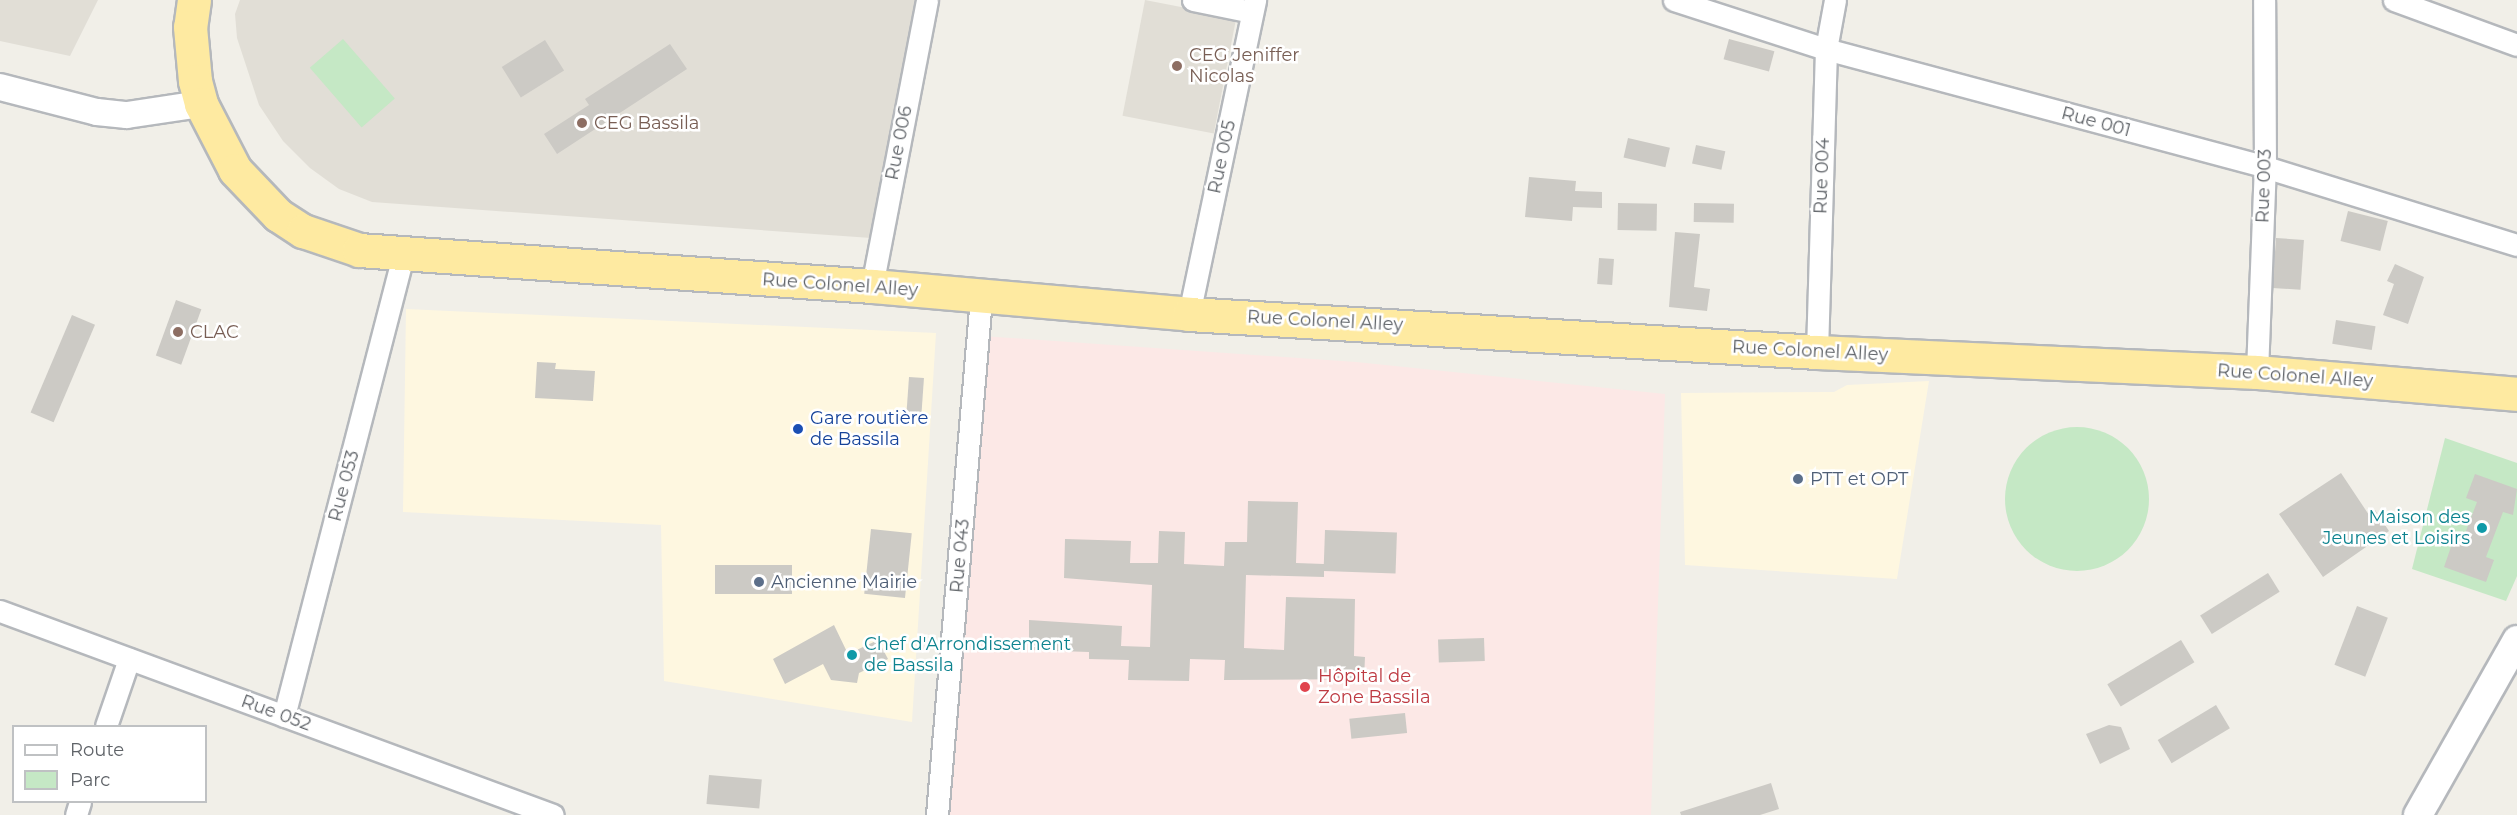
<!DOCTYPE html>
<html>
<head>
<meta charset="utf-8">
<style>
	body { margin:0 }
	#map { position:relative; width:2517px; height:815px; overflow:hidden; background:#f1efe8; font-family:Montserrat,sans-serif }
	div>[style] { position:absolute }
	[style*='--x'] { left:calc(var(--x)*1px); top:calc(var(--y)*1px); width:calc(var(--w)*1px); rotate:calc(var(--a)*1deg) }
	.commercial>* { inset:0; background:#fef7e0 }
	.education>* { inset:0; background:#e1ded6; transform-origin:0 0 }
	.medical>* { inset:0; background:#fce8e6 }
	.green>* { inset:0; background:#c5e8c5; transform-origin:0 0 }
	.round { border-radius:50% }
	.building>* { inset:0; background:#cccac5; transform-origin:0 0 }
	.roads { filter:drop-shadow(2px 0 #b5b8bc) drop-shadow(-2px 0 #b5b8bc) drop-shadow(0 2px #b5b8bc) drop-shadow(0 -2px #b5b8bc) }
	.minor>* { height:21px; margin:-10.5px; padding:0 10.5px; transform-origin:10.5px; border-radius:10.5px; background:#fff }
	.tertiary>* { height:26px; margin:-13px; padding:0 13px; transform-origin:13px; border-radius:13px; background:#fff }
	.secondary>* { height:28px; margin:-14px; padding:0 14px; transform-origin:14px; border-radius:14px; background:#fff }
	.trunk>* { height:33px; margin:-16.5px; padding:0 16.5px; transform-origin:16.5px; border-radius:16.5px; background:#feeaa1 }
	.dots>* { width:16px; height:16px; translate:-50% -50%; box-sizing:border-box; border:3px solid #fff; border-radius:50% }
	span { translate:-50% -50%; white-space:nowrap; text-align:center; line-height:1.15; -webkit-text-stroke:5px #fff; paint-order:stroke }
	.education-label { font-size:18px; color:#785e54 }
	.left { translate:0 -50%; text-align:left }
	.street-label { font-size:18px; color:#5f6368 }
	.transit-label { font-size:18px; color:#164399 }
	.service-label { font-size:18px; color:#4e5e75 }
	.culture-label { font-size:18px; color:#0d838f }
	.right { translate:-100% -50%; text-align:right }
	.health-label { font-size:18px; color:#be3a42 }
	.legend { position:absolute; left:12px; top:725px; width:195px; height:78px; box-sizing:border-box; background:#fff; border:2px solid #bfc1c3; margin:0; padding:8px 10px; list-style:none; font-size:18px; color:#5f6368 }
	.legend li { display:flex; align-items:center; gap:12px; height:30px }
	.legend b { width:30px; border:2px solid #bfc1c3 }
</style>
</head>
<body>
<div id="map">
	<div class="commercial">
		<i style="clip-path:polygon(406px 309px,936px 333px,912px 722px,664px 681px,661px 525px,403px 512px)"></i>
		<i style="clip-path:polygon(1929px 381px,1897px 579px,1685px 565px,1681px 393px,1834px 392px,1847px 385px)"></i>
	</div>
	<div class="education">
		<i style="clip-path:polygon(0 0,98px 0,70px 56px,0 41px)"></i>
		<i style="clip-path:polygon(240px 0,915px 0,871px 238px,372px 202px,339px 189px,310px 168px,283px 141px,259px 105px,237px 38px,235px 14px)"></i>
		<i style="left:1145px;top:0;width:93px;height:118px;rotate:11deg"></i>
	</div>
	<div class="medical">
		<i style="clip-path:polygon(982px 336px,1356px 362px,1665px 394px,1651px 815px,946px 815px)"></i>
	</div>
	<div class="green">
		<i style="left:343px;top:39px;width:79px;height:44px;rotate:49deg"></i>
		<i class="round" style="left:2005px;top:427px;width:144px;height:144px"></i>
		<i style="clip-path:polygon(2445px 438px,2517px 463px,2517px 576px,2506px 601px,2412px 569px)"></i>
	</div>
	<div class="building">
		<i style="left:1729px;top:39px;width:47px;height:21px;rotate:15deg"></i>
		<i style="left:545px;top:40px;width:36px;height:51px;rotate:58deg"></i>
		<i style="clip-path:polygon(670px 44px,687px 69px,557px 154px,544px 134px,589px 105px,585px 99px)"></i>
		<i style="left:1628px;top:138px;width:43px;height:20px;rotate:13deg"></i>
		<i style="left:1696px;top:145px;width:30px;height:19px;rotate:12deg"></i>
		<i style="clip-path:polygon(1529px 177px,1576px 181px,1575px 191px,1602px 192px,1602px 208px,1573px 207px,1572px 221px,1525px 217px)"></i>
		<i style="left:1618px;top:203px;width:39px;height:27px;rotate:1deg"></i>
		<i style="left:1694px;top:203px;width:40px;height:19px;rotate:1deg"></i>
		<i style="left:2348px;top:211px;width:41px;height:31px;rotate:14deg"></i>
		<i style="clip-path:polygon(1675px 232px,1700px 234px,1694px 287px,1710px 289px,1707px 311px,1669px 307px)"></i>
		<i style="left:2276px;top:238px;width:28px;height:50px;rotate:4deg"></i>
		<i style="left:1599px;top:258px;width:15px;height:26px;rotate:4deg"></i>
		<i style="clip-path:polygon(2395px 264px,2424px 277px,2408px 324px,2383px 315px,2394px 284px,2387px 281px)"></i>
		<i style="left:176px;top:300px;width:27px;height:59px;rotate:20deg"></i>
		<i style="left:72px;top:315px;width:25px;height:106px;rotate:23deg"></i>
		<i style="left:2336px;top:320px;width:40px;height:24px;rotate:9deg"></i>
		<i style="clip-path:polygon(537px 362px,556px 363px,555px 369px,595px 371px,593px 401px,535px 398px)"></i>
		<i style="left:909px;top:377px;width:15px;height:35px;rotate:4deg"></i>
		<i style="clip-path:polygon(2341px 473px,2369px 515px,2375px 510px,2389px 531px,2323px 577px,2279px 514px)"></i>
		<i style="clip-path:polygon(2475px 474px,2517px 489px,2513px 515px,2503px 512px,2486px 557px,2494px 560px,2486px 582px,2444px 567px,2453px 541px,2461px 544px,2477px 502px,2466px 498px)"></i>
		<i style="clip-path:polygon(1248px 501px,1298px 502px,1296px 563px,1324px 564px,1324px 577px,1246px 575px,1244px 648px,1284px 650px,1286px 597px,1355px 599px,1354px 656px,1365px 657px,1364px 679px,1224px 680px,1225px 660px,1190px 659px,1189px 681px,1128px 680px,1129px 660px,1089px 659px,1089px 652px,1029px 650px,1029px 620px,1122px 626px,1121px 646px,1150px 647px,1152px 585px,1064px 578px,1065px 539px,1131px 541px,1130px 563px,1158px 563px,1159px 531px,1185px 532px,1184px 564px,1224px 566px,1225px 542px,1247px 542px)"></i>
		<i style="left:871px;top:529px;width:41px;height:65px;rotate:6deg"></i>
		<i style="left:1325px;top:530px;width:72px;height:41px;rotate:2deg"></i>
		<i style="left:715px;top:565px;width:77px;height:29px"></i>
		<i style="left:2268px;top:573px;width:22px;height:80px;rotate:58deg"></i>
		<i style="left:2357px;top:606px;width:33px;height:63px;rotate:21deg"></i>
		<i style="clip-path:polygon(834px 625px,848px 654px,878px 640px,888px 659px,859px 673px,857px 683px,831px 680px,823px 664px,785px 684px,773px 659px)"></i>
		<i style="left:1484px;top:638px;width:23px;height:46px;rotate:88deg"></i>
		<i style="left:2181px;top:640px;width:26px;height:86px;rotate:59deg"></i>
		<i style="left:2216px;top:705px;width:27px;height:68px;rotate:59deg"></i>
		<i style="left:1405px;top:713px;width:20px;height:56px;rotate:84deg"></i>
		<i style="clip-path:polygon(2109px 725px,2121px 727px,2130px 749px,2100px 764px,2086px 734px)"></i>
		<i style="left:709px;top:775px;width:53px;height:29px;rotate:5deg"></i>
		<i style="clip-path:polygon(1771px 783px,1779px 809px,1760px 815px,1681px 815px,1680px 812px)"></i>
	</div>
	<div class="roads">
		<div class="minor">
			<i style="--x:1193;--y:0;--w:60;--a:11.5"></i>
			<i style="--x:1674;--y:0;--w:160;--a:17.9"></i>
			<i style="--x:1826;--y:49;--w:455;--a:15"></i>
			<i style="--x:2265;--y:167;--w:264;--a:17.2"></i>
			<i style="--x:2394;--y:0;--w:131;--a:20.1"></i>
			<i style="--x:872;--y:286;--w:291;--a:-79.1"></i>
			<i style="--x:1189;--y:314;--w:321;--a:-78.1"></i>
			<i style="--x:1817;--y:352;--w:303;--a:-88.3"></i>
			<i style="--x:1826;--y:49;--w:50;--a:-79.6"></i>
			<i style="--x:2257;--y:372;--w:205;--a:-87.8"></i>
			<i style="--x:2265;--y:167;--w:167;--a:-90.3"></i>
			<i style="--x:0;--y:611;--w:589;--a:20.25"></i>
			<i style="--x:284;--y:716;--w:475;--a:-75.5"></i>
			<i style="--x:106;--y:726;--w:71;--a:-71.1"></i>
			<i style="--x:76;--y:815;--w:14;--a:-73"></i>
			<i style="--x:937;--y:815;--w:520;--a:-85.14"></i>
		</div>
		<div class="tertiary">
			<i style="--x:0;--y:87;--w:100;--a:14.5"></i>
			<i style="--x:97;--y:112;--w:30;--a:6"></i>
			<i style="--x:127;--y:115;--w:75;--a:-8.5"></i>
		</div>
		<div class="secondary">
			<i style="--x:2418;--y:815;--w:201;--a:-60.5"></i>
		</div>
		<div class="trunk">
			<i style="--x:194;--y:0;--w:27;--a:98"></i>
			<i style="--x:190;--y:27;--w:54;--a:84.7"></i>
			<i style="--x:195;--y:81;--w:24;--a:75"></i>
			<i style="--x:201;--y:104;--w:74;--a:62.7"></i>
			<i style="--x:235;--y:170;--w:62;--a:46.3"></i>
			<i style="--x:278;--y:215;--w:30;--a:33"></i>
			<i style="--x:303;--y:231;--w:59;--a:18.7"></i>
			<i style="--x:359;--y:250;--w:514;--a:4.01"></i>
			<i style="--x:872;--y:286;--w:318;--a:5"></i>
			<i style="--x:1189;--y:314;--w:629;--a:3.46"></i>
			<i style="--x:1817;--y:352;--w:440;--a:2.6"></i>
			<i style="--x:2257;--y:372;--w:261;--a:4.8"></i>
		</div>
	</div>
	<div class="dots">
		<i style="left:1177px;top:66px;background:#8d6e63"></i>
		<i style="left:582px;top:123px;background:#8d6e63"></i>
		<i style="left:178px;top:332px;background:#8d6e63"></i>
		<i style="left:798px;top:429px;background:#1a4fb4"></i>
		<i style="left:1798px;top:479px;background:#5c6f8a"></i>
		<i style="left:2482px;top:528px;background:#0f9aa8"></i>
		<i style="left:759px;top:582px;background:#5c6f8a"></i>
		<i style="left:852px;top:655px;background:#0f9aa8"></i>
		<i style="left:1305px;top:687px;background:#e0444e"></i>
	</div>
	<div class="education-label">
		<span class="left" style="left:1189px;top:66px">CEG Jeniffer<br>Nicolas</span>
		<span class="left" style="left:594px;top:123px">CEG Bassila</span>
		<span class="left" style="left:190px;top:332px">CLAC</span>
	</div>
	<div class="street-label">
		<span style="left:2096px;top:122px;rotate:15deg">Rue 001</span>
		<span style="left:899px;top:143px;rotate:-79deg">Rue 006</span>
		<span style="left:1222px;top:157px;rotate:-78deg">Rue 005</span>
		<span style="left:1822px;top:176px;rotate:-88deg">Rue 004</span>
		<span style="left:2264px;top:186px;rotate:-88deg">Rue 003</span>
		<span style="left:840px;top:285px;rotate:4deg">Rue Colonel Alley</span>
		<span style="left:1325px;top:321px;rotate:3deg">Rue Colonel Alley</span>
		<span style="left:1810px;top:351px;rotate:3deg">Rue Colonel Alley</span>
		<span style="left:2295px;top:376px;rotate:4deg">Rue Colonel Alley</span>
		<span style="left:344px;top:486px;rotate:-75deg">Rue 053</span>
		<span style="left:960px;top:556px;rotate:-85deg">Rue 043</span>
		<span style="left:276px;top:713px;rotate:20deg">Rue 052</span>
	</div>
	<div class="transit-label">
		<span class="left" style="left:810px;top:429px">Gare routière<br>de Bassila</span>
	</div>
	<div class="service-label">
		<span class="left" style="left:1810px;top:479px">PTT et OPT</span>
		<span class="left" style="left:771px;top:582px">Ancienne Mairie</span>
	</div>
	<div class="culture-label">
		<span class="right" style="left:2470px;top:528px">Maison des<br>Jeunes et Loisirs</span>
		<span class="left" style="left:864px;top:655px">Chef d'Arrondissement<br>de Bassila</span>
	</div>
	<div class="health-label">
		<span class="left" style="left:1318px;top:687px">Hôpital de<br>Zone Bassila</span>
	</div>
	<ul class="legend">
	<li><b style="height:8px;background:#fff"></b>Route</li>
	<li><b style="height:16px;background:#c5e8c5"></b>Parc</li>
	</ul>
</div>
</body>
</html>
